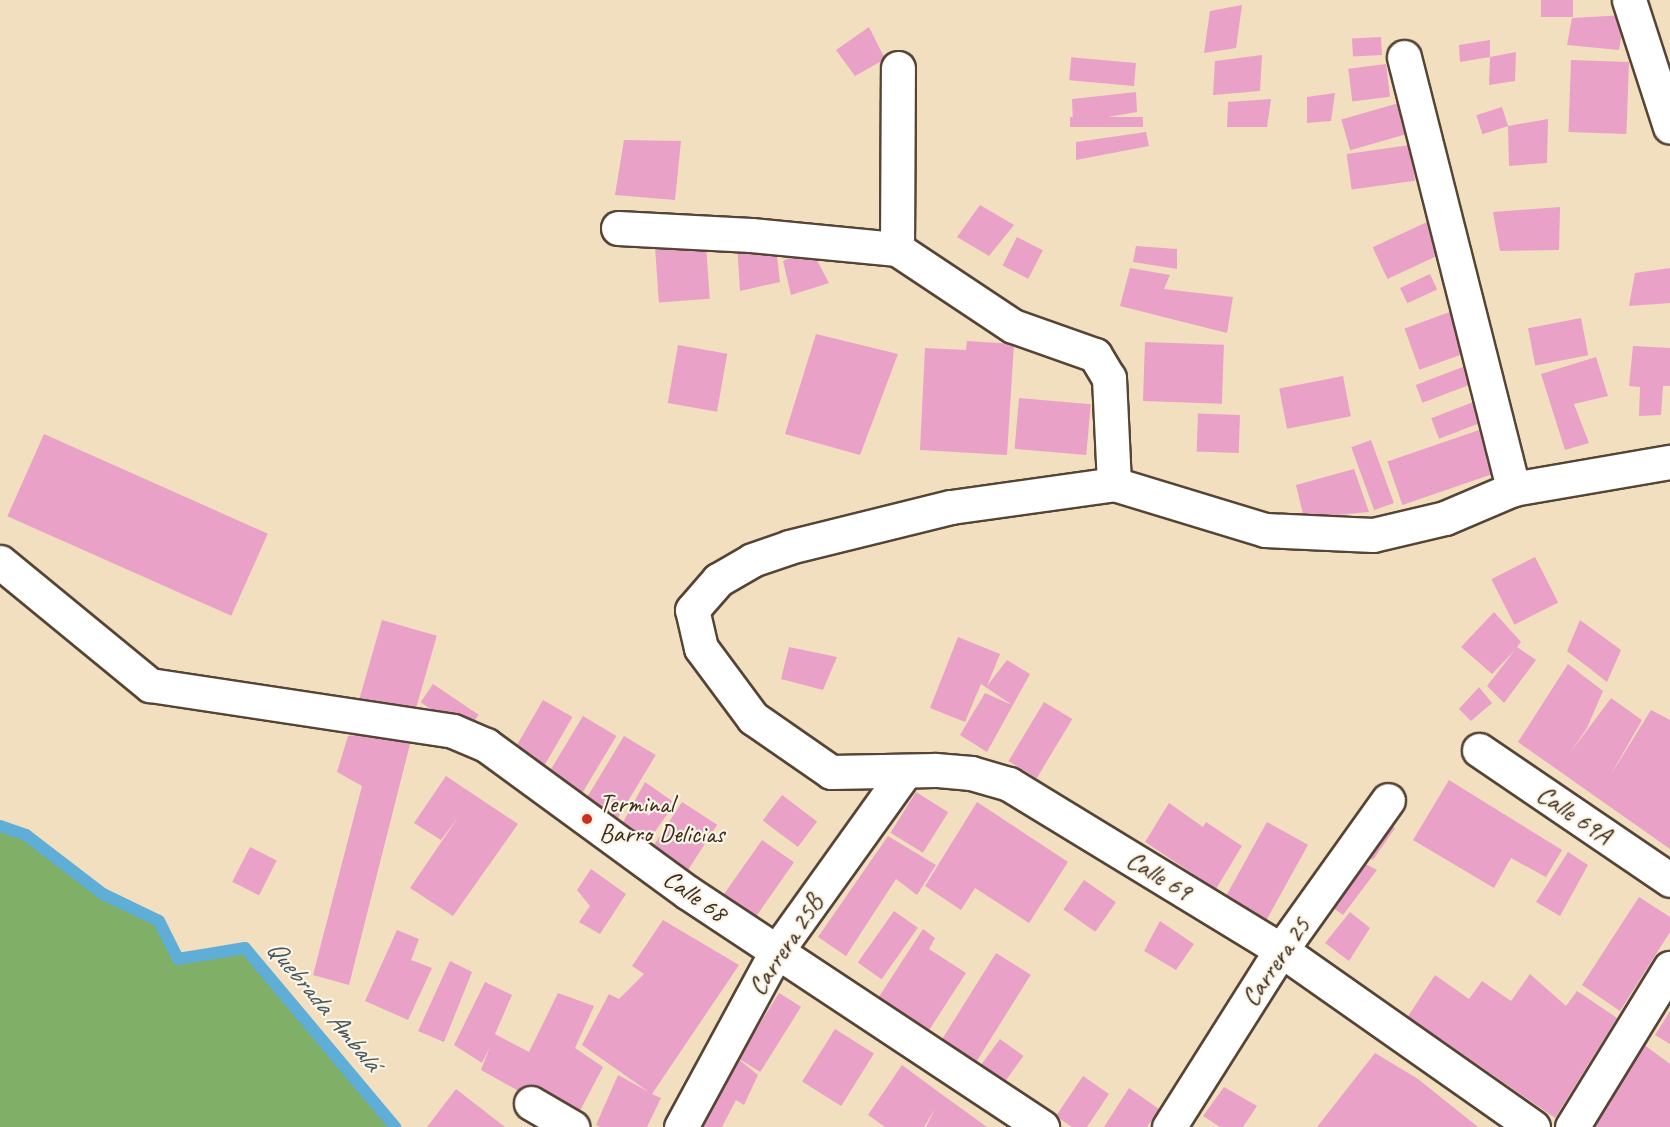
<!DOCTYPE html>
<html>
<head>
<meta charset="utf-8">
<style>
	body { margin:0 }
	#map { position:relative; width:1670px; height:1127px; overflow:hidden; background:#f2dfbf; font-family:Caveat,sans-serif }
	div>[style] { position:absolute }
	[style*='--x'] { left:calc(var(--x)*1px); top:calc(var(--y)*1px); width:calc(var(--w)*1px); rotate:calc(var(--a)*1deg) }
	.forest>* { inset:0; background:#80af68 }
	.stream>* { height:12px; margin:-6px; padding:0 6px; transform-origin:6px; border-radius:6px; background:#5eaed8 }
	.building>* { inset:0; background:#eaa1c8; transform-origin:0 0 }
	.roads { filter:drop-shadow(2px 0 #564536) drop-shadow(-2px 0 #564536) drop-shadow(0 2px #564536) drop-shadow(0 -2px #564536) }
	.minor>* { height:33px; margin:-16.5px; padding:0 16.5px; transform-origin:16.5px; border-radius:16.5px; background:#fff }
	.dots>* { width:16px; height:16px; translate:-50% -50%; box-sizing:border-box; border:3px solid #fcf5e5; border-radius:50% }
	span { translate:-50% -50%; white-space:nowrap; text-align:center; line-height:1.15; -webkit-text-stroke:4.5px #fcf5e5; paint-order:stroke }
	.poi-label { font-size:26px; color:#3b2a1e }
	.left { translate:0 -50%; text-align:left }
	.street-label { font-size:26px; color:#3b2a1e }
	.water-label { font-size:27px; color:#47585f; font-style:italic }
</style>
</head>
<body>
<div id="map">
	<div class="forest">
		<i style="clip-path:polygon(0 826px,26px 835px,103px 894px,159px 921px,178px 959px,245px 948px,393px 1127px,0 1127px)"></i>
	</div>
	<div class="stream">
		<i style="--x:0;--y:826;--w:28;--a:19"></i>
		<i style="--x:26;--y:835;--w:97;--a:37.5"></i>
		<i style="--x:103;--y:894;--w:62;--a:25.7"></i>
		<i style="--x:159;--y:921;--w:42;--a:63.4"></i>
		<i style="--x:178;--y:959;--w:68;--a:-9.3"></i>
		<i style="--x:245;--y:948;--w:234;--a:50"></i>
	</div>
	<div class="building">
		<i style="left:1541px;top:0;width:32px;height:17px"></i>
		<i style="clip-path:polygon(1242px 5px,1236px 48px,1204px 53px,1210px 11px)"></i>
		<i style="clip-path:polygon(1625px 15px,1619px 50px,1567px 45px,1572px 18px)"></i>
		<i style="clip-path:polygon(869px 27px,885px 59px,855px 76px,836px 50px)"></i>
		<i style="left:1381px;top:37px;width:18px;height:29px;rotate:87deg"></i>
		<i style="clip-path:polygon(1490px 40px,1490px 57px,1516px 52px,1515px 81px,1489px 85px,1490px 57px,1460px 62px,1459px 45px)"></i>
		<i style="clip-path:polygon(1262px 55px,1260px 91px,1213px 95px,1215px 61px)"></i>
		<i style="left:1571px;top:60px;width:58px;height:72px;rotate:2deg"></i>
		<i style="left:1136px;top:63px;width:23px;height:65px;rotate:95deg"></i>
		<i style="left:1386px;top:64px;width:33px;height:38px;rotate:83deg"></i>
		<i style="clip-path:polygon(1136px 92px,1137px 112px,1073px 123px,1072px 99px)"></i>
		<i style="clip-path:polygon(1335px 93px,1331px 121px,1307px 123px,1307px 97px)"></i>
		<i style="clip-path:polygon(1271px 99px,1267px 127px,1227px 127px,1228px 102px)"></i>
		<i style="left:1399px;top:103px;width:32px;height:60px;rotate:74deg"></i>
		<i style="left:1502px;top:107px;width:20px;height:27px;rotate:72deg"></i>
		<i style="left:1143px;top:117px;width:10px;height:73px;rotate:90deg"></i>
		<i style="clip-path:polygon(1548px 119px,1547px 163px,1509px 166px,1508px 126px)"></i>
		<i style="clip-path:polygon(1146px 132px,1149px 146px,1076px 160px,1076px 142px)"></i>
		<i style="clip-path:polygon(624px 140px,681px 141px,675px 200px,615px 195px)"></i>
		<i style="left:1410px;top:145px;width:36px;height:64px;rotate:82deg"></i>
		<i style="clip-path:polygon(980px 205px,1014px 225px,989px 256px,957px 237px)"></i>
		<i style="clip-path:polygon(1560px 207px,1559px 250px,1500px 251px,1493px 212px)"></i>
		<i style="left:1427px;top:222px;width:35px;height:60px;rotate:65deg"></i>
		<i style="left:1017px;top:237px;width:29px;height:32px;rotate:27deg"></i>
		<i style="clip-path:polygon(737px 243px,776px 247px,780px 282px,740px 291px)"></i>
		<i style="left:706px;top:245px;width:54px;height:51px;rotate:86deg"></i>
		<i style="clip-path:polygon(1136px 246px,1177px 249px,1177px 269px,1133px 262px)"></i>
		<i style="clip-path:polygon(810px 247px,829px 283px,791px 295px,783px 261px)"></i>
		<i style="clip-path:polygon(1130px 268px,1170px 275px,1164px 289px,1233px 297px,1227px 333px,1120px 306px)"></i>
		<i style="clip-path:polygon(1670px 268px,1670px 303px,1629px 306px,1635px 273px)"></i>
		<i style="left:1430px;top:274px;width:17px;height:33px;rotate:65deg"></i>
		<i style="left:1458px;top:309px;width:44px;height:57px;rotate:70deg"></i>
		<i style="left:1581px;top:318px;width:38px;height:54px;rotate:79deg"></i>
		<i style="clip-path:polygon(816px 334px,898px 354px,860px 455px,785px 434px)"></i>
		<i style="clip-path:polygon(967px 341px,1014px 344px,1007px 455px,920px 450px,925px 348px,966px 350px)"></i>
		<i style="left:1145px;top:342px;width:79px;height:59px;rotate:2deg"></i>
		<i style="left:678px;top:345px;width:50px;height:59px;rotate:10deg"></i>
		<i style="clip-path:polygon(1633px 346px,1670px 348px,1670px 386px,1663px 386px,1661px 415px,1639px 416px,1640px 387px,1629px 386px)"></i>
		<i style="clip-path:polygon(1596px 357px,1608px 396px,1574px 404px,1589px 443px,1565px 450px,1541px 374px)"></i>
		<i style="left:1468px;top:365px;width:19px;height:56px;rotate:69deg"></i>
		<i style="left:1343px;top:376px;width:41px;height:65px;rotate:79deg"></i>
		<i style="left:1019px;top:398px;width:72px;height:51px;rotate:5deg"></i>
		<i style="left:1476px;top:401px;width:22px;height:48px;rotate:69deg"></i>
		<i style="left:1240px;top:415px;width:38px;height:42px;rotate:92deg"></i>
		<i style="left:1482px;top:429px;width:46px;height:100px;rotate:71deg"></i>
		<i style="left:44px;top:434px;width:245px;height:90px;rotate:24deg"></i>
		<i style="left:1371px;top:440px;width:67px;height:21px;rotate:70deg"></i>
		<i style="clip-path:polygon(1354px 469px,1369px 512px,1304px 518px,1296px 485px)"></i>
		<i style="left:1535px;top:557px;width:51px;height:49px;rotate:63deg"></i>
		<i style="clip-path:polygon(1494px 612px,1521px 642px,1517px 647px,1536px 660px,1504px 703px,1487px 686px,1515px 650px,1492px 674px,1461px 647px)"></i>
		<i style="left:382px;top:620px;width:57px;height:86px;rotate:16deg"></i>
		<i style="clip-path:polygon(1580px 620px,1621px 650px,1607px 682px,1567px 651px)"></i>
		<i style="clip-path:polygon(958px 637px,1000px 654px,987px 686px,1007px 660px,1030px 674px,987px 752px,960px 735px,985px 693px,1012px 705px,981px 684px,965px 722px,930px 708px)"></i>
		<i style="clip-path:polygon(789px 647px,837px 657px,823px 690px,781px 679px)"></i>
		<i style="clip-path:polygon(1568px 664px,1603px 691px,1587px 728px,1570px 753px,1611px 698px,1642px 720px,1610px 776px,1651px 710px,1670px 720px,1670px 849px,1518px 742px)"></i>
		<i style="left:433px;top:684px;width:55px;height:22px;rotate:34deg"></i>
		<i style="clip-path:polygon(1479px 687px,1492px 703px,1471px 721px,1459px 709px)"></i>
		<i style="left:543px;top:700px;width:34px;height:62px;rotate:30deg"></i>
		<i style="left:1044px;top:702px;width:33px;height:69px;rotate:31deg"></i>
		<i style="left:583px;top:716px;width:39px;height:73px;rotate:31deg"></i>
		<i style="clip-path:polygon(380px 733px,410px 744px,349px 985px,313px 975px,362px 786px,337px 772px,348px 736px)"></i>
		<i style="left:624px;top:736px;width:37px;height:75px;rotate:31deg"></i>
		<i style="clip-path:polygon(446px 776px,518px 824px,453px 916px,410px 888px,459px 816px,441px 840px,414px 823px)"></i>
		<i style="clip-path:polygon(1449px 780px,1562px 850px,1546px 877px,1511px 858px,1494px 888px,1413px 840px)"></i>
		<i style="clip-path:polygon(645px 782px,675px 803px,647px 843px,622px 824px)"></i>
		<i style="left:916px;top:792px;width:38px;height:48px;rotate:32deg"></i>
		<i style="left:782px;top:795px;width:44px;height:32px;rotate:37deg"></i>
		<i style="left:682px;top:802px;width:42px;height:54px;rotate:33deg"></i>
		<i style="clip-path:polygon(977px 802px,1068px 862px,1029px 923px,975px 888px,961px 910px,925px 886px)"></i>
		<i style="clip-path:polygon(1169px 803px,1203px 827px,1206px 822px,1242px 846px,1216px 889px,1145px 842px)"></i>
		<i style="clip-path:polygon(1379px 816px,1395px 828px,1373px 860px,1361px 852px)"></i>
		<i style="left:1267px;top:822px;width:47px;height:90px;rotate:29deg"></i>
		<i style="clip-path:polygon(888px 836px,936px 865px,917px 895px,896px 879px,846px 956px,818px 937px)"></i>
		<i style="left:762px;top:840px;width:39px;height:70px;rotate:35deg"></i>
		<i style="left:250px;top:847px;width:30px;height:39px;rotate:27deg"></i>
		<i style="clip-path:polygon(1568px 852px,1588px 865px,1560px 916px,1536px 902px)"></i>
		<i style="clip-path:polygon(1350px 856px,1377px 870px,1343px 915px,1328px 904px)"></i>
		<i style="clip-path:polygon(591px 869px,626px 894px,600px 934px,579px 922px,590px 906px,577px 890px)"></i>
		<i style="left:1084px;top:880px;width:39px;height:36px;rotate:35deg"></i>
		<i style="clip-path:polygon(1639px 897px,1670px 917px,1670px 932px,1620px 1011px,1582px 985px)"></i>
		<i style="left:894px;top:911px;width:29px;height:63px;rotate:35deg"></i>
		<i style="clip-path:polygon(1350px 912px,1370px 928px,1349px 961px,1325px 943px)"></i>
		<i style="clip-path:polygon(663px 920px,739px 965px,652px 1094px,661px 1098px,647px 1127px,600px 1127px,596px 1125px,618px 1075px,649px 1092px,582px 1045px,609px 994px,619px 999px,644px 974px,632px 966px)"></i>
		<i style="clip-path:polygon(1160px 921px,1194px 944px,1176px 970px,1144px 951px)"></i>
		<i style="clip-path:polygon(923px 929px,935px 938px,929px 949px,966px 973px,924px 1038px,873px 1006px)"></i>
		<i style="clip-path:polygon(397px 930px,419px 939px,411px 960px,432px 968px,408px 1020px,365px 1001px)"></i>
		<i style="left:996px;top:953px;width:41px;height:108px;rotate:32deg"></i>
		<i style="clip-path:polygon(450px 961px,472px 972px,444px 1042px,418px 1031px)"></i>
		<i style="clip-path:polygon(1530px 974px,1566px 1006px,1577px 991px,1617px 1018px,1555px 1118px,1441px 1039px,1436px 1046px,1403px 1024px,1435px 975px,1469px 999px,1482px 981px,1511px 1001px)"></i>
		<i style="clip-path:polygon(485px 982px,512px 995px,495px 1034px,529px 1052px,558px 993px,594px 1006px,575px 1048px,603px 1067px,574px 1122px,481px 1070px,490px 1047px,482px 1063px,454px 1045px)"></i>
		<i style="left:779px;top:993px;width:26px;height:77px;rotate:32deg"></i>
		<i style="clip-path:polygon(1670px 1011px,1670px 1044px,1655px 1035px)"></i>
		<i style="left:835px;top:1029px;width:46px;height:62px;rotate:32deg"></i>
		<i style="left:1000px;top:1039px;width:29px;height:36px;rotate:36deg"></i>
		<i style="clip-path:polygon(1643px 1044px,1670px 1064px,1670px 1127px,1590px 1127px)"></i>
		<i style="clip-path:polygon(1375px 1053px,1418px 1079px,1478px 1127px,1317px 1127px)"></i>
		<i style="clip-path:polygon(737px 1058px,758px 1075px,744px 1105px,736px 1100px,722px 1127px,692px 1127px)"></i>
		<i style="clip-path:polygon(902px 1065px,944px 1096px,987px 1127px,926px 1127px,935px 1109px,924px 1127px,885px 1127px,868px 1115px)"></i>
		<i style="clip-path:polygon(1083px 1076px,1109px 1094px,1087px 1127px,1072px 1127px,1056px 1116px)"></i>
		<i style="clip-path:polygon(1224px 1087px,1257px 1106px,1243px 1127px,1220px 1127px,1203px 1116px)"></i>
		<i style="clip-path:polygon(1129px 1088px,1159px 1109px,1147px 1127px,1104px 1127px)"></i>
		<i style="clip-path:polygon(456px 1089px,505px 1127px,427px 1127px)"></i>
	</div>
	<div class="roads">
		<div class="minor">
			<i style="--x:1629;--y:0;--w:133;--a:72.1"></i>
			<i style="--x:1404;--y:57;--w:446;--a:75.8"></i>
			<i style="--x:618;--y:228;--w:133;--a:3"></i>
			<i style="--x:751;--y:235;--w:147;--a:5.5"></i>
			<i style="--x:897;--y:249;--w:139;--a:33.6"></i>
			<i style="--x:1013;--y:326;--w:87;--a:19.5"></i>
			<i style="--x:1095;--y:355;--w:27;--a:59"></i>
			<i style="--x:1109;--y:378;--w:106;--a:87.3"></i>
			<i style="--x:897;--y:249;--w:181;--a:-89.7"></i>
			<i style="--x:0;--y:562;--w:194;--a:39.4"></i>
			<i style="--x:150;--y:685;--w:306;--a:8.6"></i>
			<i style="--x:453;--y:731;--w:36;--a:23"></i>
			<i style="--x:486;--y:745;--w:249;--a:36.2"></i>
			<i style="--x:687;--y:892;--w:426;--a:33.5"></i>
			<i style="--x:1479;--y:750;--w:231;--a:34.2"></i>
			<i style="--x:531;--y:1103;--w:48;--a:30.3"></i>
			<i style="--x:681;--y:1127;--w:199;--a:-61.5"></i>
			<i style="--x:776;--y:952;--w:221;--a:-54.4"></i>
			<i style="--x:1169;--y:1127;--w:209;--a:-57.7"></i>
			<i style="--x:1281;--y:950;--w:184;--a:-54.5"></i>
			<i style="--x:1533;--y:1127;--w:308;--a:-144.9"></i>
			<i style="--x:1281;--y:950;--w:319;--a:-148.6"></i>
			<i style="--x:1009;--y:784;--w:40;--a:-164"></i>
			<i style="--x:971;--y:773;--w:36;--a:-175"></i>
			<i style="--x:935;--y:770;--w:104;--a:178.9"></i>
			<i style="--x:831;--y:772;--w:95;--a:-145.3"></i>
			<i style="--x:753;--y:718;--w:87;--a:-126.6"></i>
			<i style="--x:701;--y:648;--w:39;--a:-103"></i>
			<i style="--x:692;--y:610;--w:40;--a:-49"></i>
			<i style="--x:718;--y:580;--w:39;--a:-30"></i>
			<i style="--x:752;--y:560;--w:39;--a:-19"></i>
			<i style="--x:789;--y:547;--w:167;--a:-13.9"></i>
			<i style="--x:951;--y:507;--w:165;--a:-8"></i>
			<i style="--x:1114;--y:484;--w:158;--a:16.9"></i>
			<i style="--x:1265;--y:530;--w:108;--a:2.7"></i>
			<i style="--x:1373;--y:535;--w:74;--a:-13.3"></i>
			<i style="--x:1445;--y:518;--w:74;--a:-23.1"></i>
			<i style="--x:1513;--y:489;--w:159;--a:-9.8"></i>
			<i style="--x:1572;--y:1127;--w:187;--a:-58.4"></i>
		</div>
	</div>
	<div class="dots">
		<i style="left:587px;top:819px;background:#c8321e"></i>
	</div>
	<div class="poi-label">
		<span class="left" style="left:599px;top:819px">Terminal<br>Barro Delicias</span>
	</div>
	<div class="street-label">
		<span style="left:1574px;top:815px;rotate:34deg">Calle 69A</span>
		<span style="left:1159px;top:876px;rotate:31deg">Calle 69</span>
		<span style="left:695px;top:896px;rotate:35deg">Calle 68</span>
		<span style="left:786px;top:945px;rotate:-57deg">Carrera 25B</span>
		<span style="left:1276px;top:962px;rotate:-56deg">Carrera 25</span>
	</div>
	<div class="water-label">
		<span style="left:324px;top:1005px;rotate:50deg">Quebrada Ambalá</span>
	</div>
</div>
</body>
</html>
